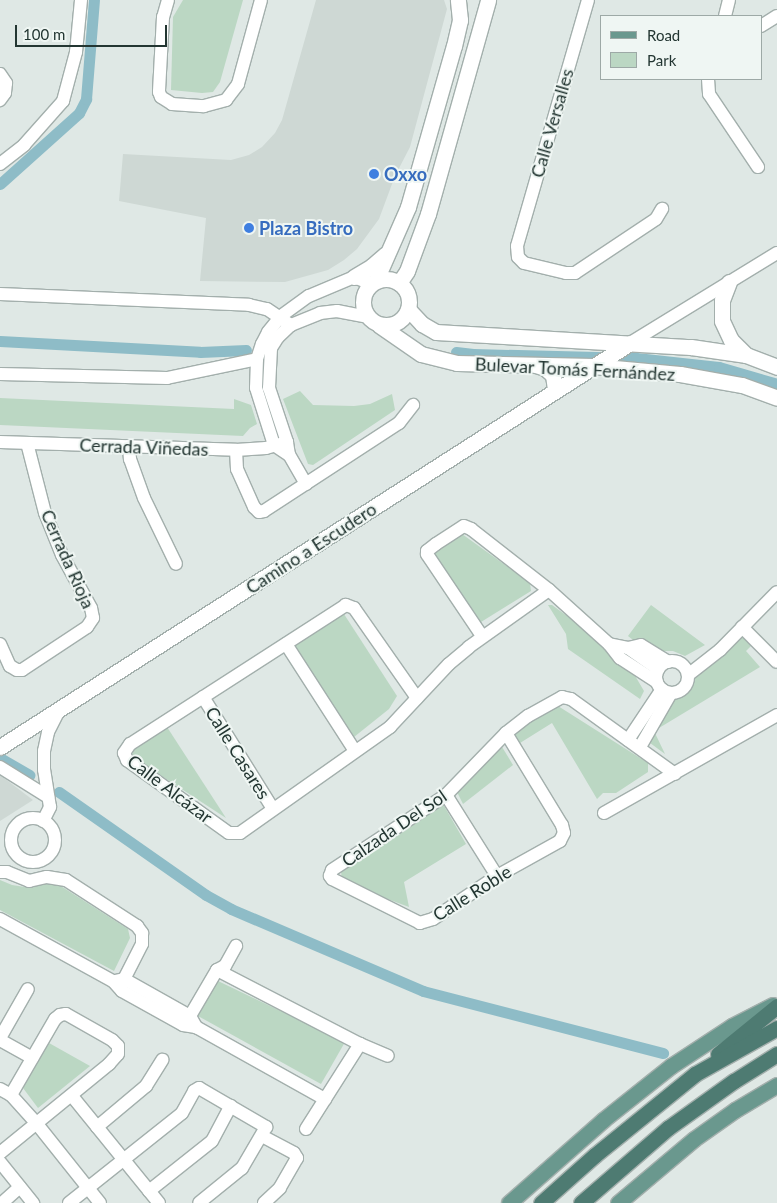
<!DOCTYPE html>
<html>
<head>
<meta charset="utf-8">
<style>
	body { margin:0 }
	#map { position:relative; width:777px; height:1203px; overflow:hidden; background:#dfe8e5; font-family:Lato,sans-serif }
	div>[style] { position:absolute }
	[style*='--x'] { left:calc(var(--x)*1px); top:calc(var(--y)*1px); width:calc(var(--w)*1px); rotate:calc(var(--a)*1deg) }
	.built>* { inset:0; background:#ced8d4 }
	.green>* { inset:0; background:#bbd7c3 }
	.canal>* { height:11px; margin:-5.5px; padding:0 5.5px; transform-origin:5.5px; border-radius:5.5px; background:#8ebcc7 }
	.roads { filter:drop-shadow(1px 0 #a3afac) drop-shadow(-1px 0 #a3afac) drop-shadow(0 1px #a3afac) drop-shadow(0 -1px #a3afac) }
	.minor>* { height:12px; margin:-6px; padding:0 6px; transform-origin:6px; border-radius:6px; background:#fff }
	.minor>.ring { margin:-6px; padding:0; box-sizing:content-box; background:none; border:12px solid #fff; border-radius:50% }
	.tertiary>* { height:15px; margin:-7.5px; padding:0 7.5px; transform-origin:7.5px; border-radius:7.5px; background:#fff }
	.secondary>* { height:15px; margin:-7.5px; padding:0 7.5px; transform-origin:7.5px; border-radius:7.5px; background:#fff }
	.secondary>.ring { margin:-7.5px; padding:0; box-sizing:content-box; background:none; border:15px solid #fff; border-radius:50% }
	.primary>* { height:15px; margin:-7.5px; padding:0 7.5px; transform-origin:7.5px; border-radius:7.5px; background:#6a988e }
	.trunk>* { height:15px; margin:-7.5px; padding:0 7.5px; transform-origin:7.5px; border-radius:7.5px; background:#4e7b72 }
	.dots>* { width:14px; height:14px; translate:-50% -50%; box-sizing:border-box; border:2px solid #eff6f3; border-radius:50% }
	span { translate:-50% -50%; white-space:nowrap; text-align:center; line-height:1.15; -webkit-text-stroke:4px #eff6f3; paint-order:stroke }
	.street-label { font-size:18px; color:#233632 }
	.shop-label { font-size:18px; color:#366cbe; font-weight:700 }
	.left { translate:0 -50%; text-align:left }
	.legend { position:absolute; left:600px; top:15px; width:162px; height:65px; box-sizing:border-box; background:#eff6f3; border:1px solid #9da9a6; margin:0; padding:6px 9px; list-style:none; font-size:15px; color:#233632 }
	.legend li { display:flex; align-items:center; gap:10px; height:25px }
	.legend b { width:25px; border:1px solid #9da9a6 }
	.scale { position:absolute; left:15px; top:25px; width:152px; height:22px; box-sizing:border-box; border:2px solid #233632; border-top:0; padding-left:6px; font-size:15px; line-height:18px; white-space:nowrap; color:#233632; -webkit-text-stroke:4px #eff6f3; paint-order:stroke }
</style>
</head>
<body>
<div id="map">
	<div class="built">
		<i style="clip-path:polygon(316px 0,444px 0,447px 9px,410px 147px,395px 176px,379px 219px,357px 249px,344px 260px,328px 270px,285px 282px,200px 281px,206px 218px,119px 201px,123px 154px,231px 160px,249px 155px,262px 147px,275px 133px,282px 120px)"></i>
		<i style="clip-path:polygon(0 775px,33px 800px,0 821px)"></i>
	</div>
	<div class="green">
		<i style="clip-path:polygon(183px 0,243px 0,220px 82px,213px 92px,202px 93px,171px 90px,173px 17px)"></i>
		<i style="clip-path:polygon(300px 391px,313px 405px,354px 406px,370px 404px,392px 394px,395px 410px,313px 465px,308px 464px,283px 399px)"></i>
		<i style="clip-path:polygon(0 398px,234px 409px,234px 399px,251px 405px,257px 424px,250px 428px,243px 436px,0 425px)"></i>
		<i style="clip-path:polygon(462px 534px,530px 583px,531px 591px,481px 622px,432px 554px)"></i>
		<i style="clip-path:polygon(548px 605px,552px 605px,634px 665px,634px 674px,644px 691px,640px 699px,568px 649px,566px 634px)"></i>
		<i style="clip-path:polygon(651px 605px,705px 645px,685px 656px,673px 651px,663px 651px,652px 655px,628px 636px)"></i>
		<i style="clip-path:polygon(342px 611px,397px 696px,389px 709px,349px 741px,290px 645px)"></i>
		<i style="clip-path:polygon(737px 638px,744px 638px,749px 642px,751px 646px,746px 651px,760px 667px,654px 731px,665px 754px,646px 740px,673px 695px,685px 687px,690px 678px,727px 651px)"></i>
		<i style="clip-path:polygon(558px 706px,648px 763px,648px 772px,616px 793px,603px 793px,597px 799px,552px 723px,520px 743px,513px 732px)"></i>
		<i style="clip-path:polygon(167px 727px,226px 818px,134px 758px,131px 748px)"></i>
		<i style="clip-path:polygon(499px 742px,513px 765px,463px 804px,456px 790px)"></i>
		<i style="clip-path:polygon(443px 804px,466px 844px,404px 882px,409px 907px,342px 882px,341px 871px)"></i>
		<i style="clip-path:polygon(0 880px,12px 885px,31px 888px,53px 881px,128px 929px,130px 938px,114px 971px,0 910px)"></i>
		<i style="clip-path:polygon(218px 981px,345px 1042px,321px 1084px,198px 1016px)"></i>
		<i style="clip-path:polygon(49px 1043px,90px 1066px,38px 1108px,23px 1088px)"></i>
	</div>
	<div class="canal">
		<i style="--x:0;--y:184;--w:106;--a:-41.9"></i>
		<i style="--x:79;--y:113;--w:16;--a:-63"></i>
		<i style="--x:86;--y:99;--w:99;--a:-85.4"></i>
		<i style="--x:0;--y:341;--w:200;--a:3.1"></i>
		<i style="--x:200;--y:352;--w:46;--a:-2.5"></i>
		<i style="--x:456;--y:352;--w:17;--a:7"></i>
		<i style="--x:473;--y:354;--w:163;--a:1.4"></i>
		<i style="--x:636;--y:358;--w:83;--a:6.2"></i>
		<i style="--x:719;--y:367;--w:60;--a:16.3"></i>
		<i style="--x:0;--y:758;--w:34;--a:30"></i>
		<i style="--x:59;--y:792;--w:179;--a:35"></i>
		<i style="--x:206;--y:895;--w:29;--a:29"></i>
		<i style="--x:231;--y:909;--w:209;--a:23.1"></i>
		<i style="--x:423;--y:991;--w:248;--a:14.5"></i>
	</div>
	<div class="roads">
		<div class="minor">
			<i style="--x:168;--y:0;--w:18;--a:106"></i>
			<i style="--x:163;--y:17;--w:75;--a:93.1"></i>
			<i style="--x:159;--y:92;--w:5;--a:68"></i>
			<i style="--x:161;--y:97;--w:13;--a:32"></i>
			<i style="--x:172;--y:104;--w:32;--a:4"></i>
			<i style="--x:204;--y:106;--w:23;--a:-15"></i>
			<i style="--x:226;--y:100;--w:20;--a:-53"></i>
			<i style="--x:238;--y:84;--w:87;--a:-74.7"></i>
			<i style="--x:588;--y:0;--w:256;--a:106.1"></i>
			<i style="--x:517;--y:246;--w:11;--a:85"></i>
			<i style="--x:518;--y:257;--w:8;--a:45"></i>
			<i style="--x:524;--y:263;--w:43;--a:13.4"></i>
			<i style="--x:566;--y:273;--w:9;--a:0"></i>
			<i style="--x:575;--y:273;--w:97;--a:-33.7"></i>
			<i style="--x:656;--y:219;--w:12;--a:-59"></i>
			<i style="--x:725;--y:16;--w:16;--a:-76"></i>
			<i style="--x:761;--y:26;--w:19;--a:-32"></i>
			<i style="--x:0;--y:74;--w:11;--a:56"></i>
			<i style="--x:6;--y:83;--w:10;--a:96"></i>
			<i style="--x:5;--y:93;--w:9;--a:126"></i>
			<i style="--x:708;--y:79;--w:15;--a:86"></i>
			<i style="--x:709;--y:94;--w:88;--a:56.1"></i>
			<i style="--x:0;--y:164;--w:31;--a:-38"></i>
			<i style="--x:24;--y:145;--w:59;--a:-48.4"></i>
			<i style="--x:63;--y:101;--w:51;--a:-75.1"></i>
			<i style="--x:76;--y:52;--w:52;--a:-84.5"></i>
			<i style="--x:0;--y:294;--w:249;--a:2.5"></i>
			<i style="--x:249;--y:305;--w:18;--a:13"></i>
			<i style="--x:267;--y:309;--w:29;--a:34"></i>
			<i style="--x:630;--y:343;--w:172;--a:-31.5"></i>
			<i style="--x:0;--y:374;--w:167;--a:1.4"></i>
			<i style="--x:167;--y:378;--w:92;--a:-11.9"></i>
			<i style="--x:0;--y:442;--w:236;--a:1.9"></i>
			<i style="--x:236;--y:450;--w:30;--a:-4"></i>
			<i style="--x:266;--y:448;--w:22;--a:-16"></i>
			<i style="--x:129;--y:446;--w:13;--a:86"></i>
			<i style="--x:130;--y:459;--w:41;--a:70.3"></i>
			<i style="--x:144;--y:498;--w:73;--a:64.1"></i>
			<i style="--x:236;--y:450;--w:19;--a:87"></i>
			<i style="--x:237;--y:469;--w:42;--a:65.9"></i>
			<i style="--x:254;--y:507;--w:7;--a:45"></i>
			<i style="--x:259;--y:512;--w:5;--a:-11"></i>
			<i style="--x:264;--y:511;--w:161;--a:-33.1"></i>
			<i style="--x:399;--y:423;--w:23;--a:-52"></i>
			<i style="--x:289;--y:455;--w:18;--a:-146"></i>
			<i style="--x:274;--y:445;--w:60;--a:-107.5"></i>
			<i style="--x:256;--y:388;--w:29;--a:-88"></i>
			<i style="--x:257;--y:359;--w:16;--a:-72"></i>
			<i style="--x:262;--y:344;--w:13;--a:-63"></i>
			<i style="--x:268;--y:332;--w:21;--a:-51"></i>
			<i style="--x:281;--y:316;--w:34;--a:-36"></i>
			<i style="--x:309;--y:296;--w:49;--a:-22.9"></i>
			<i style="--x:354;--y:277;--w:18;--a:22"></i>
			<i style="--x:306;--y:484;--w:34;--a:-120"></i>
			<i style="--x:289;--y:455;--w:13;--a:-99"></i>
			<i style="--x:287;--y:442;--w:57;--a:-108.4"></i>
			<i style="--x:269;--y:388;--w:40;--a:-87.1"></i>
			<i style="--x:271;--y:348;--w:13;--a:-58"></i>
			<i style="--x:278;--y:337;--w:18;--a:-43"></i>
			<i style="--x:291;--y:325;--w:31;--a:-22"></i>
			<i style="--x:320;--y:313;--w:17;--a:-7"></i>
			<i style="--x:337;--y:311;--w:31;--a:11"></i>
			<i style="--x:742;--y:627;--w:49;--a:45"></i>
			<i style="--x:482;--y:636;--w:99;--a:-123.9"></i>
			<i style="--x:427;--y:554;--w:3;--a:-90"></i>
			<i style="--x:427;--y:551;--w:11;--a:-38"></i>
			<i style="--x:436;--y:544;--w:33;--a:-33"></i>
			<i style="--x:464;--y:526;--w:8;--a:23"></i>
			<i style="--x:471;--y:529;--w:99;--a:38"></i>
			<i style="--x:549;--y:590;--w:81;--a:42"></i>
			<i style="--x:609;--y:644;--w:18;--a:52"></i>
			<i style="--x:620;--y:658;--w:44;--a:33"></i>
			<i style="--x:0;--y:644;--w:24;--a:66"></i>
			<i style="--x:10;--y:666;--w:8;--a:30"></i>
			<i style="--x:17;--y:670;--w:5;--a:0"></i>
			<i style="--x:22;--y:670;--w:78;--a:-33.5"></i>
			<i style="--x:87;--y:627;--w:11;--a:-56"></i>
			<i style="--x:93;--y:618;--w:10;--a:-101"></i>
			<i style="--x:91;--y:608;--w:60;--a:-118.7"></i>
			<i style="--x:62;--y:555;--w:45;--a:-112"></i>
			<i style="--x:45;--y:513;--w:72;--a:-104.4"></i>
			<i style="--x:286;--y:644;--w:127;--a:57.2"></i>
			<i style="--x:609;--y:644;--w:19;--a:12"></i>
			<i style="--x:628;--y:648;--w:37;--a:35"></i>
			<i style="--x:628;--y:648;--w:13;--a:-13"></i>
			<i style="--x:641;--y:645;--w:32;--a:32"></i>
			<i class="ring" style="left:656px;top:661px;width:20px;height:20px"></i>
			<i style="--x:688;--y:675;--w:41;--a:-38"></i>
			<i style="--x:720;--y:650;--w:81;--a:-45.5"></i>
			<i style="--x:203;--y:697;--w:132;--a:58"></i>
			<i style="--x:417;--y:698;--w:110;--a:-125"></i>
			<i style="--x:354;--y:608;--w:9;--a:-159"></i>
			<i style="--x:346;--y:605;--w:257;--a:147.2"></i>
			<i style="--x:130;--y:744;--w:11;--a:124"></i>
			<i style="--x:124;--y:753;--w:8;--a:67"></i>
			<i style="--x:127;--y:760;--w:125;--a:35.6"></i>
			<i style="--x:229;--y:833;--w:11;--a:0"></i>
			<i style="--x:240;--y:833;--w:184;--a:-35.2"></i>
			<i style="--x:390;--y:727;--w:86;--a:-46.9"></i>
			<i style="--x:449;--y:664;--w:26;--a:-40"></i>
			<i style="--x:469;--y:647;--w:98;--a:-35.5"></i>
			<i style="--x:506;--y:733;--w:108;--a:58.7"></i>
			<i style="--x:562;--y:825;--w:8;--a:76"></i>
			<i style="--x:564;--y:833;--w:9;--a:117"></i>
			<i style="--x:560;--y:841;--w:72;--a:150.9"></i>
			<i style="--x:497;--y:876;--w:77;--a:146.1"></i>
			<i style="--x:433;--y:919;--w:14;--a:163"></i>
			<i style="--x:420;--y:923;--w:98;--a:-153.4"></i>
			<i style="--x:332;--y:879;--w:4;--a:-124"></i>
			<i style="--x:330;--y:876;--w:6;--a:-72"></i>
			<i style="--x:332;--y:870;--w:136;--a:-33.3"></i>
			<i style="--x:446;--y:795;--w:86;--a:-45.9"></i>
			<i style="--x:506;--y:733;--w:28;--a:-38"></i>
			<i style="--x:528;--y:716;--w:39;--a:-29"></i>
			<i style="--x:562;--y:697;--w:9;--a:13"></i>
			<i style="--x:571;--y:699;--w:128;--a:35.8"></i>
			<i style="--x:628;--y:740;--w:61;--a:-56.3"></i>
			<i style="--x:640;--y:747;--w:62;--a:-60.1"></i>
			<i style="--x:0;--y:767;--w:57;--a:32"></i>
			<i style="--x:446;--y:795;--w:96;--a:57.8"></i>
			<i style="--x:604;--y:813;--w:199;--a:-29.5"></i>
			<i class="ring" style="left:11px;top:818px;width:32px;height:32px"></i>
			<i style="--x:43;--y:821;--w:16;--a:-63"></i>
			<i style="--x:50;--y:807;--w:37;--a:-99"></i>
			<i style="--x:44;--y:770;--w:19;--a:-90"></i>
			<i style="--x:44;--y:751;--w:19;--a:-78"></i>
			<i style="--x:48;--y:732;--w:22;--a:-63"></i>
			<i style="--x:0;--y:872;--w:7;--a:0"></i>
			<i style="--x:7;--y:872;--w:24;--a:22"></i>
			<i style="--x:29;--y:881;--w:18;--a:-13"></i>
			<i style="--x:47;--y:877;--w:19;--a:9"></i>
			<i style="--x:66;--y:880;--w:85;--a:32.9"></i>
			<i style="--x:137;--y:926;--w:9;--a:54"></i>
			<i style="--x:142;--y:933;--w:11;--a:90"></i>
			<i style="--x:142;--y:944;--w:39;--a:117"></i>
			<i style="--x:0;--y:919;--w:129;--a:28.8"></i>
			<i style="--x:113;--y:981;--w:13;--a:48"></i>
			<i style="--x:122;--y:991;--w:70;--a:29.1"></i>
			<i style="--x:183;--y:1025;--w:13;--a:9"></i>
			<i style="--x:196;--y:1027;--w:148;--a:29.2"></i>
			<i style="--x:217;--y:970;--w:161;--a:27.4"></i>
			<i style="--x:360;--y:1044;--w:30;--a:23"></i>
			<i style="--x:115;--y:981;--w:9;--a:-13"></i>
			<i style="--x:124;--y:979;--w:76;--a:29.3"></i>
			<i style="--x:190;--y:1016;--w:13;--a:61"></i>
			<i style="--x:190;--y:1016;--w:53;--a:-59.6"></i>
			<i style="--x:217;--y:970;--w:9;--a:-27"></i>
			<i style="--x:225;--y:966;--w:23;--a:-61"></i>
			<i style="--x:0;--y:1038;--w:56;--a:-60.3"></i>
			<i style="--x:0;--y:1040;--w:37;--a:29"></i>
			<i style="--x:0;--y:1089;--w:13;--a:29"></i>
			<i style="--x:11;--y:1095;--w:39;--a:48"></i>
			<i style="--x:37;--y:1124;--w:101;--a:51.4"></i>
			<i style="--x:72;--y:1096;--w:138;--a:50.9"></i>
			<i style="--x:97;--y:1127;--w:64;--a:-39.9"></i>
			<i style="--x:146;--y:1086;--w:31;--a:-58"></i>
			<i style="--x:306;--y:1129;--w:101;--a:-57.6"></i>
			<i style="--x:262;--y:1136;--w:36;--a:28"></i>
			<i style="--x:294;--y:1153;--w:6;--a:59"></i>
			<i style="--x:297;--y:1158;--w:34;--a:120"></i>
			<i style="--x:280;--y:1188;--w:22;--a:137"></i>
			<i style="--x:0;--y:1153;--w:141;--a:-39.2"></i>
			<i style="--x:109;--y:1064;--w:13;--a:-48"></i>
			<i style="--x:118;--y:1054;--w:8;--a:-90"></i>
			<i style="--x:118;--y:1046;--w:8;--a:-135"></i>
			<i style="--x:112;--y:1040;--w:53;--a:-150.5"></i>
			<i style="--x:66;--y:1014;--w:6;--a:171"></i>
			<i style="--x:60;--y:1015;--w:6;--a:141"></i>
			<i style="--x:55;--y:1019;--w:88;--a:120.1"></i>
			<i style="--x:0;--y:1162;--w:53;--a:51.2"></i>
			<i style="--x:149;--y:1191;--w:80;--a:-38.4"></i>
			<i style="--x:212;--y:1141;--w:40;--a:-62"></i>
			<i style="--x:2;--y:1203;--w:24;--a:-42"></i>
			<i style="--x:69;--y:1203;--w:144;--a:-38.5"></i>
			<i style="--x:182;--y:1113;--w:25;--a:-61"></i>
			<i style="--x:194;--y:1091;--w:6;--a:-31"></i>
			<i style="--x:199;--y:1088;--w:78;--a:30.2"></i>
			<i style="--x:266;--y:1127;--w:48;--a:120.3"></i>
			<i style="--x:242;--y:1168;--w:55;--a:140.9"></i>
		</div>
		<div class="tertiary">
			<i style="--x:0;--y:747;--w:748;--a:-32.67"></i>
		</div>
		<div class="secondary">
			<i style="--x:354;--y:277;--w:21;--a:-31"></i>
			<i style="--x:372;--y:266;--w:18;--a:-41"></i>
			<i class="ring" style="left:363px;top:279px;width:31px;height:31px"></i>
			<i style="--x:376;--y:280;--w:80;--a:-66.3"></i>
			<i style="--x:408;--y:207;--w:167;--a:-74.1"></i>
			<i style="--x:454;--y:46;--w:27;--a:-77"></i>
			<i style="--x:460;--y:20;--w:20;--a:-96"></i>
			<i style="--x:729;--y:282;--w:19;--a:111"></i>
			<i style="--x:722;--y:300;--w:21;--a:90"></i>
			<i style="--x:722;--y:321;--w:21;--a:65"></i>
			<i style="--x:731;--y:340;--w:21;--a:45"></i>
			<i style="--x:399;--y:283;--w:14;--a:-56"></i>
			<i style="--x:407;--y:271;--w:61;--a:-69.8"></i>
			<i style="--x:428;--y:214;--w:222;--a:-74.3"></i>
			<i style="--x:408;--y:309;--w:21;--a:47"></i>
			<i style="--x:422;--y:324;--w:16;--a:30"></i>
			<i style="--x:436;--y:332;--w:255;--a:3.4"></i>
			<i style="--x:691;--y:347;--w:56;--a:8.3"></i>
			<i style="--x:746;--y:355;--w:33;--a:21"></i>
			<i style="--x:379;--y:325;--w:51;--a:34.6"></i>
			<i style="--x:421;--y:354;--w:37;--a:14"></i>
			<i style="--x:457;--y:363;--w:136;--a:1.3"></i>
			<i style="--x:593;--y:366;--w:87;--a:5.3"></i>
			<i style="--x:680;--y:374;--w:63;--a:10.1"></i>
			<i style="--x:742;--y:385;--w:37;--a:20"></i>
			<i style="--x:536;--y:365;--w:9;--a:18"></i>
			<i style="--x:545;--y:368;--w:11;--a:41"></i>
			<i style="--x:553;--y:375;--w:15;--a:82"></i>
		</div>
		<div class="primary">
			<i style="--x:509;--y:1203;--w:125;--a:-41.4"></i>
			<i style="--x:603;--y:1120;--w:87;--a:-38.5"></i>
			<i style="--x:671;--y:1066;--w:73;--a:-33.3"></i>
			<i style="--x:732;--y:1026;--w:46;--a:-27.1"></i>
			<i style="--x:618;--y:1203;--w:99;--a:-40.1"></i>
			<i style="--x:694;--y:1139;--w:50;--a:-35.3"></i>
			<i style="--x:735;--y:1110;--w:49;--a:-30.8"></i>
		</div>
		<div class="trunk">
			<i style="--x:718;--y:1054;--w:76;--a:-39.1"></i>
			<i style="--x:541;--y:1203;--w:72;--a:-41.6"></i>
			<i style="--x:595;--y:1155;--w:129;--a:-39"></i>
			<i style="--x:695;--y:1074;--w:94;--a:-29.3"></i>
			<i style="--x:581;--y:1203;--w:115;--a:-40.8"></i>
			<i style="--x:668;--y:1128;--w:81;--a:-35.5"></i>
			<i style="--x:734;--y:1081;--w:51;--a:-32.1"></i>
		</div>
	</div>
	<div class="dots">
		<i style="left:374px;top:174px;background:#3f7fe0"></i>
		<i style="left:249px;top:228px;background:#3f7fe0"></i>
	</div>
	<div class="street-label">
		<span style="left:552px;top:123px;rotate:-74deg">Calle Versalles</span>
		<span style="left:575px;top:369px;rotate:3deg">Bulevar Tomás Fernández</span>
		<span style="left:144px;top:447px;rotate:2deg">Cerrada Viñedas</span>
		<span style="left:311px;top:548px;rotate:-33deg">Camino a Escudero</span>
		<span style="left:68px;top:559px;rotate:66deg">Cerrada Rioja</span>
		<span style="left:238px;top:753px;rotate:58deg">Calle Casares</span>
		<span style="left:170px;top:789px;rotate:37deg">Calle Alcázar</span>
		<span style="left:394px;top:828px;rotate:-34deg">Calzada Del Sol</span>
		<span style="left:472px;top:893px;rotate:-32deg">Calle Roble</span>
	</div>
	<div class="shop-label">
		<span class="left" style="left:384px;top:174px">Oxxo</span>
		<span class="left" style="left:259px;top:228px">Plaza Bistro</span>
	</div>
	<ul class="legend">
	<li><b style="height:6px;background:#6a988e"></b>Road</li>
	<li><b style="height:14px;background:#bbd7c3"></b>Park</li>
	</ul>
	<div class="scale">100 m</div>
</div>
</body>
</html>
